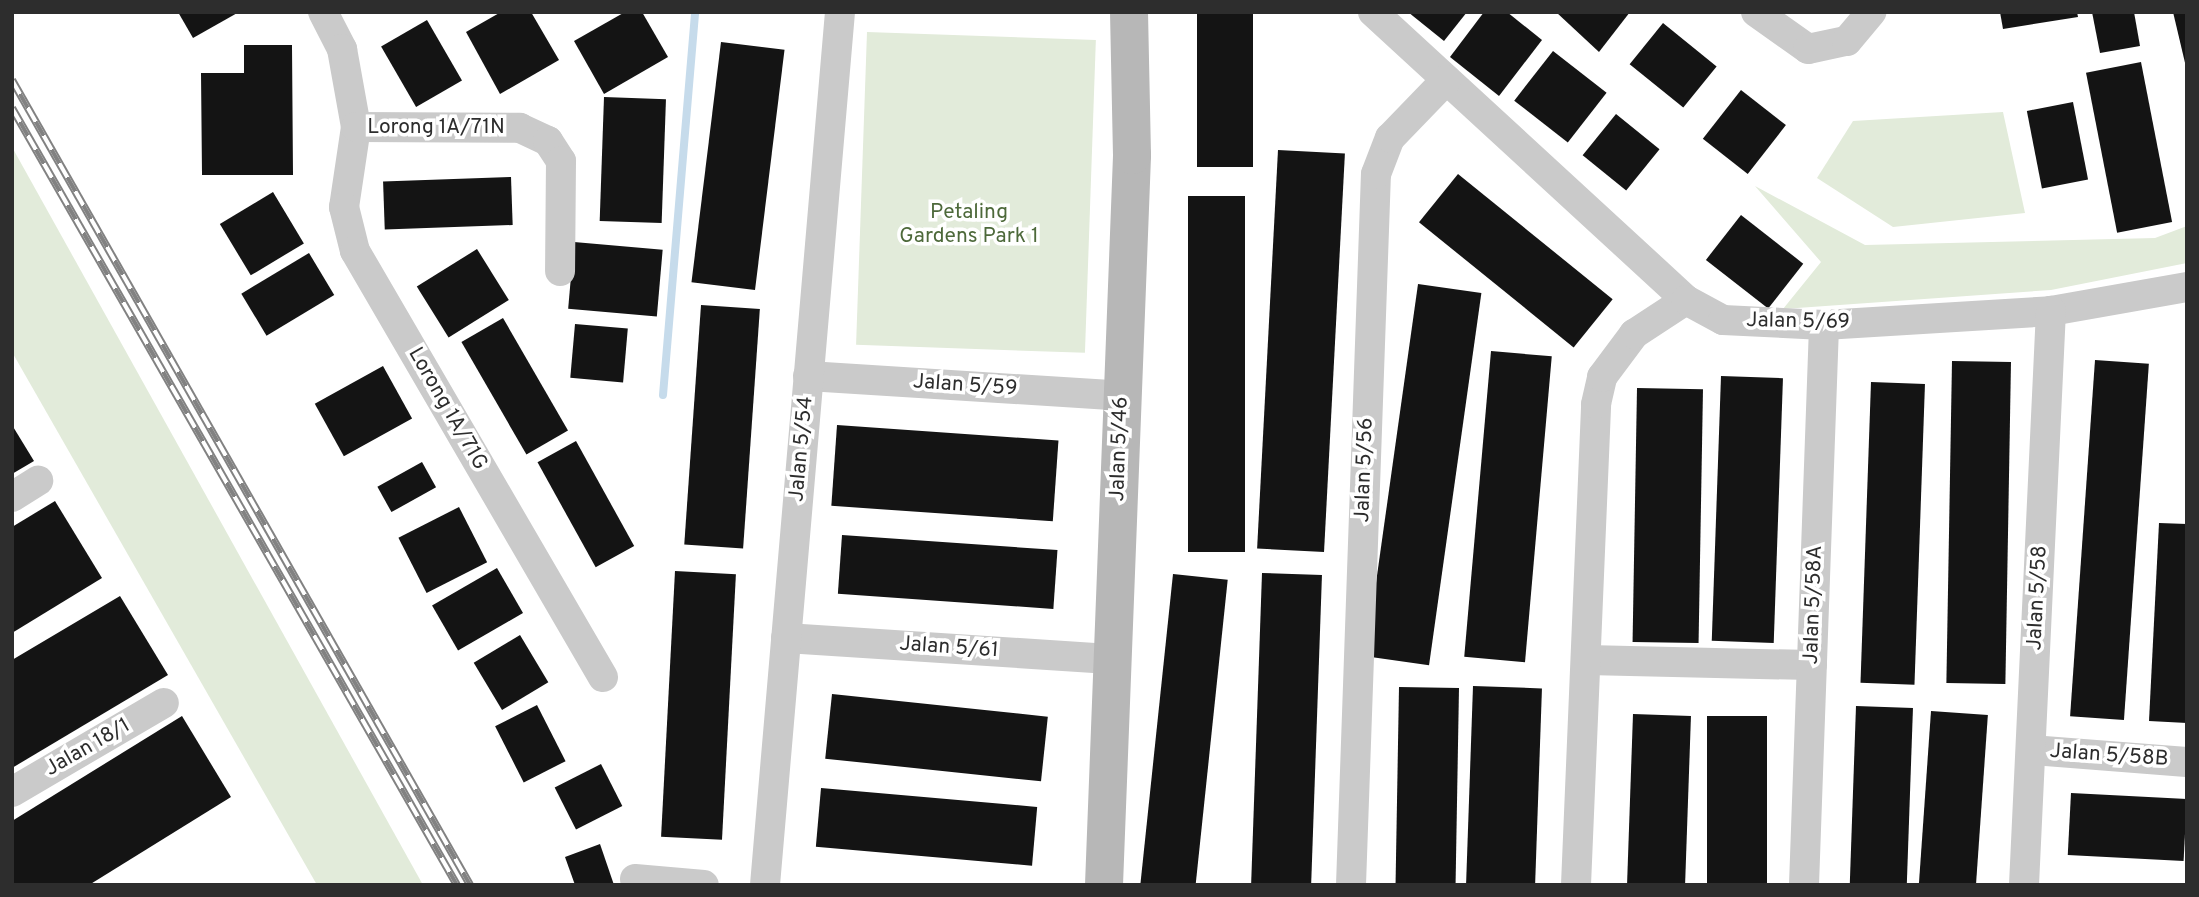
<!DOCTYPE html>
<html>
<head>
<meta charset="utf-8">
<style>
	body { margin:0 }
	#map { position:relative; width:2199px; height:897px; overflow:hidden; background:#fff; font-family:Overpass,sans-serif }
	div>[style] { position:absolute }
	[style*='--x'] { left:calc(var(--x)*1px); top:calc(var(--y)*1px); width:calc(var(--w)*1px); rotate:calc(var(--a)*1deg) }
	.green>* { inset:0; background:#e2ebda; transform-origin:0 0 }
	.stream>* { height:8px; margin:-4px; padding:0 4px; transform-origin:4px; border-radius:4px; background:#c6dbeb }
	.building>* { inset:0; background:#141414; transform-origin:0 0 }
	.street>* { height:30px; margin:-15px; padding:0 15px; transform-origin:15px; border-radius:15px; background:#cacaca }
	.secondary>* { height:38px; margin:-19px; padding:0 19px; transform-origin:19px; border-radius:19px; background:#b7b7b7 }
	.rail>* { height:8px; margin-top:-4px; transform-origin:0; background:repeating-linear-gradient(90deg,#fff 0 16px,#828282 0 32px); box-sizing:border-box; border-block:2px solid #828282 }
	span { translate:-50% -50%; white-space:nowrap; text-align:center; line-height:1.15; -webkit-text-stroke:7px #fff; paint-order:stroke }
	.street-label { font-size:21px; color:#2d2d2d }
	.park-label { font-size:21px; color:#4d693a }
	.frame { position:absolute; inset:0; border:14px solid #2d2d2d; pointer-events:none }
</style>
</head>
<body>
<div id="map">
	<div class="green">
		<i style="left:867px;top:32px;width:229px;height:313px;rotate:2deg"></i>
		<i style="clip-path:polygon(2003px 112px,2025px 213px,1893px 227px,1817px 178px,1853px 121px)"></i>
		<i style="clip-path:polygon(12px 148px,12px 147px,423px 885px,317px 885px,12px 352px)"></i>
		<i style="clip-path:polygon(1755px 186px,1865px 245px,2155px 238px,2187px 226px,2187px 263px,2051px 290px,1783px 309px,1821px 262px)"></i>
	</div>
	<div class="stream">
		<i style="--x:663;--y:395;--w:384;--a:-85.2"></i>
	</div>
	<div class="building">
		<i style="clip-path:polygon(178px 12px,239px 12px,193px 38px)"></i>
		<i style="clip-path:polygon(501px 12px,531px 12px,559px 60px,500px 94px,466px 32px)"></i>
		<i style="clip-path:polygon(625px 12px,642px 12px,668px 57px,604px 94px,574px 41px)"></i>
		<i style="left:1197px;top:12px;width:56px;height:155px"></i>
		<i style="clip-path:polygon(1408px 12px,1467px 12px,1444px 41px)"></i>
		<i style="clip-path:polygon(1484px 12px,1507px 12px,1542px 40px,1499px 96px,1450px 57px)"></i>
		<i style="clip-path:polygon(1556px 12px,1630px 12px,1599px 52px)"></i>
		<i style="clip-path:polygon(2000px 12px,2077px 12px,2078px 17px,2003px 29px)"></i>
		<i style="clip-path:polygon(2092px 12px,2134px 12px,2140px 46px,2100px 53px)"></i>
		<i style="clip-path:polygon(2173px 12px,2187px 12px,2187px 67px,2186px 67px)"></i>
		<i style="left:427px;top:20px;width:70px;height:53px;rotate:60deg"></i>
		<i style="left:1663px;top:23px;width:69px;height:53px;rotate:39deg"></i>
		<i style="left:721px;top:42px;width:64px;height:242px;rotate:7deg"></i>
		<i style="clip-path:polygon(244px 45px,292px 45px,293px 175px,202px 175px,201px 73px,244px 73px)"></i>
		<i style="left:1553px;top:51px;width:68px;height:63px;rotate:38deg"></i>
		<i style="left:2141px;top:62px;width:163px;height:56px;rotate:79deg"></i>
		<i style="left:1741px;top:90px;width:57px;height:62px;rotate:38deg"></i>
		<i style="left:604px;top:97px;width:62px;height:124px;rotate:2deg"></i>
		<i style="left:2073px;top:102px;width:79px;height:47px;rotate:79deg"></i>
		<i style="left:1616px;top:114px;width:56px;height:53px;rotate:39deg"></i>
		<i style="left:1278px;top:150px;width:67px;height:399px;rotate:3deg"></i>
		<i style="left:1458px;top:174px;width:199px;height:62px;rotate:39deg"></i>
		<i style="left:511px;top:177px;width:48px;height:128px;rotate:88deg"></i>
		<i style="left:273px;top:192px;width:60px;height:62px;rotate:59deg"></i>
		<i style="left:1188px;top:196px;width:57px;height:356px"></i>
		<i style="left:1741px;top:215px;width:79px;height:57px;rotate:38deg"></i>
		<i style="left:574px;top:242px;width:89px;height:67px;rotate:5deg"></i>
		<i style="left:477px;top:249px;width:60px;height:71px;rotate:58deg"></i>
		<i style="left:309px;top:253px;width:49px;height:79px;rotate:59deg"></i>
		<i style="left:1418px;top:284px;width:64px;height:376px;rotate:8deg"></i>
		<i style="left:701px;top:305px;width:59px;height:240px;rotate:4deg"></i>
		<i style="left:503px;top:318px;width:130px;height:48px;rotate:60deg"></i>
		<i style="left:575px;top:324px;width:53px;height:54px;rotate:5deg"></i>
		<i style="left:1491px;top:351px;width:61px;height:307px;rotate:5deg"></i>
		<i style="left:2095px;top:360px;width:54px;height:357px;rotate:4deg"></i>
		<i style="left:1952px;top:361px;width:59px;height:322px;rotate:1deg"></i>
		<i style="left:383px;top:366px;width:60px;height:78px;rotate:61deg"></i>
		<i style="left:1721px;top:376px;width:62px;height:265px;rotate:2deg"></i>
		<i style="left:1871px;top:382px;width:54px;height:301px;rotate:2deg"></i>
		<i style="left:1637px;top:388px;width:66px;height:254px;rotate:1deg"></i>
		<i style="clip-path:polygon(12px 425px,34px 461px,12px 474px)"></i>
		<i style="left:837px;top:425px;width:222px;height:81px;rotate:4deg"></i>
		<i style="left:576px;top:441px;width:120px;height:44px;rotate:61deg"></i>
		<i style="left:422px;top:462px;width:29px;height:51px;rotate:61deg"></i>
		<i style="clip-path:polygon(55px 501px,102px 578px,12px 633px,12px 527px)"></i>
		<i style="left:459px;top:507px;width:62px;height:68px;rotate:63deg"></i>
		<i style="clip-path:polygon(2159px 523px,2187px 524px,2187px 723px,2149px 721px)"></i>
		<i style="left:842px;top:535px;width:216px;height:59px;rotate:4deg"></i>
		<i style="left:497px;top:568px;width:52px;height:75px;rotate:60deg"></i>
		<i style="left:675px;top:571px;width:61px;height:266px;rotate:3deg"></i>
		<i style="left:1262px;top:573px;width:60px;height:313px;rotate:2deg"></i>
		<i style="left:1173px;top:574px;width:55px;height:311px;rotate:6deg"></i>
		<i style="clip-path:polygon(120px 596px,168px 675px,12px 768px,12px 660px)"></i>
		<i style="left:520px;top:635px;width:55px;height:54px;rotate:59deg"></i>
		<i style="left:1473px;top:686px;width:69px;height:199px;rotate:2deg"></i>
		<i style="left:1399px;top:687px;width:60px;height:198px;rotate:1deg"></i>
		<i style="left:832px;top:694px;width:217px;height:65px;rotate:6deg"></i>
		<i style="left:537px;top:705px;width:63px;height:47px;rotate:63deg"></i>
		<i style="left:1856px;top:706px;width:57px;height:179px;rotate:2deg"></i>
		<i style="left:1931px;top:711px;width:57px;height:174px;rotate:4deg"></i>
		<i style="left:1633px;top:714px;width:58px;height:171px;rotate:2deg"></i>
		<i style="clip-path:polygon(182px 716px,231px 797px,89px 885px,12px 885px,12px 821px)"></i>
		<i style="left:1707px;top:716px;width:60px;height:169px"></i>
		<i style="left:601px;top:764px;width:47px;height:52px;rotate:63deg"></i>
		<i style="left:821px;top:788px;width:217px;height:59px;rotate:5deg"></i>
		<i style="left:2071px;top:793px;width:116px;height:62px;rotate:3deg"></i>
		<i style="clip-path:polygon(600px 844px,614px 885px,575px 885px,565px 857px)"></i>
	</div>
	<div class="street">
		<i style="--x:323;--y:12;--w:42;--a:62.8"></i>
		<i style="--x:342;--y:49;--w:79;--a:79.8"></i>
		<i style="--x:356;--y:127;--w:81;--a:98.5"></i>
		<i style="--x:344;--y:207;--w:45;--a:76"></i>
		<i style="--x:355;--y:251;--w:493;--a:59.8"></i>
		<i style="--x:1373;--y:12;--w:425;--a:42.6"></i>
		<i style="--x:1756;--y:12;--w:64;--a:35.4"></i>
		<i style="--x:1808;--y:49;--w:40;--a:-12"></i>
		<i style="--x:1847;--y:41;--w:38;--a:-50"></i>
		<i style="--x:356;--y:127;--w:164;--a:0.3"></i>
		<i style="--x:520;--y:128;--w:31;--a:25"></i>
		<i style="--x:548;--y:141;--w:24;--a:57"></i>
		<i style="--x:561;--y:161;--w:110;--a:90.5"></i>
		<i style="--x:808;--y:376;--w:315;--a:3.6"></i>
		<i style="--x:12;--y:497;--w:31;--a:-32"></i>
		<i style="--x:786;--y:638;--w:328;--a:3.7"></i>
		<i style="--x:1587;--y:660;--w:225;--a:1.3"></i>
		<i style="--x:2031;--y:750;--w:156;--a:4.4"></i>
		<i style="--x:12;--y:792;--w:176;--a:-30.4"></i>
		<i style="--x:635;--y:879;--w:69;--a:5"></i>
		<i style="--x:765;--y:885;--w:876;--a:-85.09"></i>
		<i style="--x:1351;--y:885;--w:711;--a:-87.99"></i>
		<i style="--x:1376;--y:174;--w:39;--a:-69"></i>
		<i style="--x:1390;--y:138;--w:81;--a:-46"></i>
		<i style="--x:1576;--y:885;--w:481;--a:-87.6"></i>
		<i style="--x:1596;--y:404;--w:28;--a:-77"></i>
		<i style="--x:1602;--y:377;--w:54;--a:-53.3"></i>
		<i style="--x:1634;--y:334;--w:62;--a:-33.2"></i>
		<i style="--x:1686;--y:300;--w:42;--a:28.4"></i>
		<i style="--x:1723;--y:320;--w:101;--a:2.8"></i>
		<i style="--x:1824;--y:325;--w:227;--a:-3.5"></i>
		<i style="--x:2051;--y:311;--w:138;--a:-10"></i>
		<i style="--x:1804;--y:885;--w:560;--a:-87.95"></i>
		<i style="--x:2024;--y:885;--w:575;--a:-87.31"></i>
	</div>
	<div class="secondary">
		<i style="--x:1104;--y:885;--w:731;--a:-87.8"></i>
		<i style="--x:1132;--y:155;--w:143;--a:-91.2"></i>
	</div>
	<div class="rail">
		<i style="--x:12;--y:80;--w:926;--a:60.36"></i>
		<i style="--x:12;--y:108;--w:895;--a:60.2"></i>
	</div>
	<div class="street-label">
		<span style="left:436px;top:128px">Lorong 1A/71N</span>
		<span style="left:1798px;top:322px;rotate:1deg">Jalan 5/69</span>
		<span style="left:965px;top:386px;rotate:4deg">Jalan 5/59</span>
		<span style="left:447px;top:409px;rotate:60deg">Lorong 1A/71G</span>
		<span style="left:802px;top:449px;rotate:-85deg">Jalan 5/54</span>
		<span style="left:1120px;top:449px;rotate:-88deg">Jalan 5/46</span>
		<span style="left:1365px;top:470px;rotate:-88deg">Jalan 5/56</span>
		<span style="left:2038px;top:598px;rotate:-87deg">Jalan 5/58</span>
		<span style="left:1814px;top:605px;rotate:-88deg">Jalan 5/58A</span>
		<span style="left:949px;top:648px;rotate:4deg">Jalan 5/61</span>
		<span style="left:88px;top:748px;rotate:-30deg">Jalan 18/1</span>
		<span style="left:2109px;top:756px;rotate:4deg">Jalan 5/58B</span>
	</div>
	<div class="park-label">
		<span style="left:969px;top:225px">Petaling<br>Gardens Park 1</span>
	</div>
	<div class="frame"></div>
</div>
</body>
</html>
